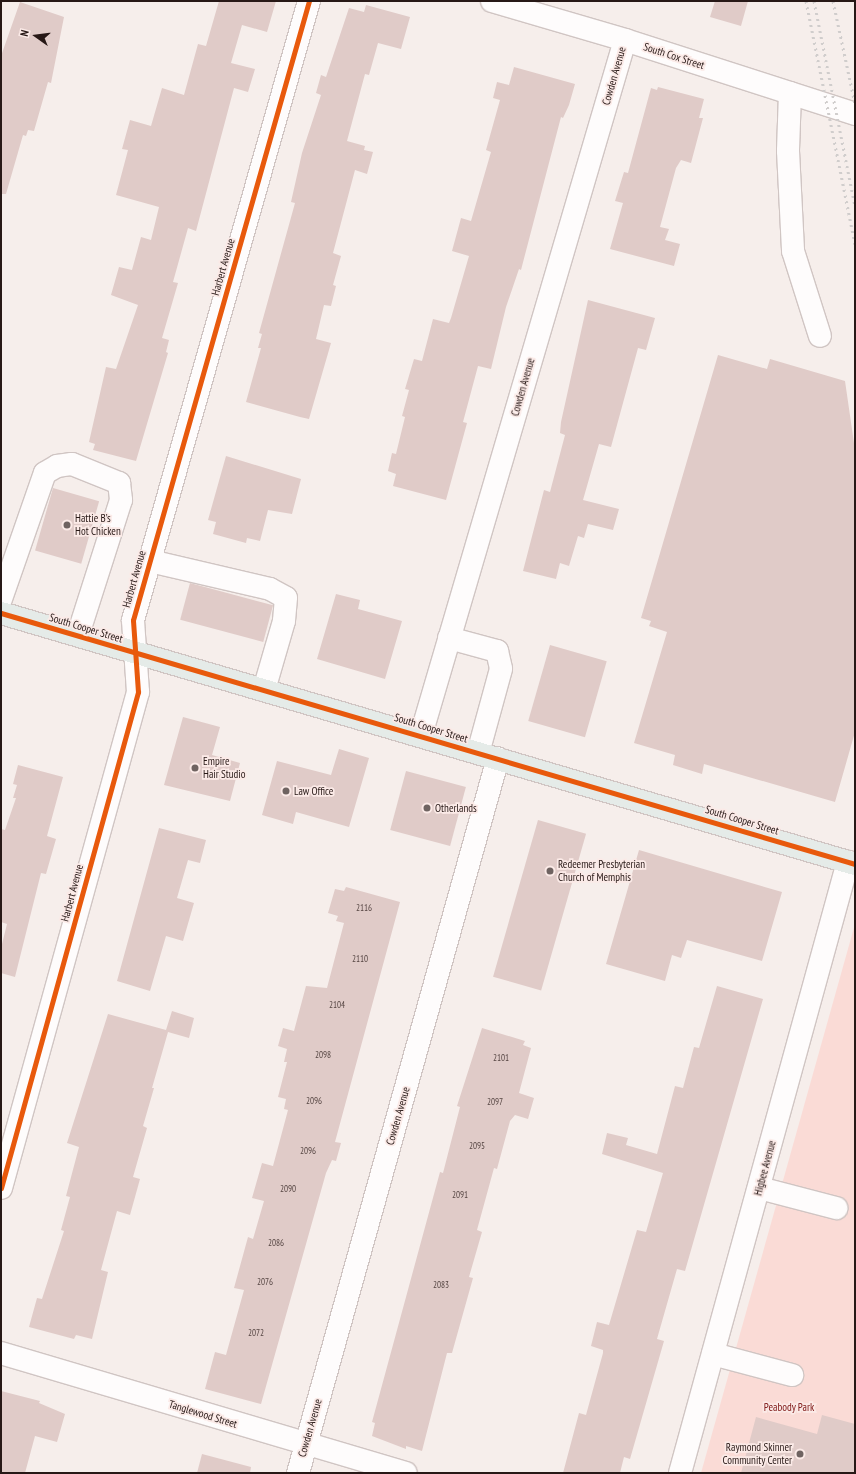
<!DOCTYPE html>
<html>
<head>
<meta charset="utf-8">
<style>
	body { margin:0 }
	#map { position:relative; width:856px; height:1474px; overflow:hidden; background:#f6eeeb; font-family:"PT Sans Narrow",sans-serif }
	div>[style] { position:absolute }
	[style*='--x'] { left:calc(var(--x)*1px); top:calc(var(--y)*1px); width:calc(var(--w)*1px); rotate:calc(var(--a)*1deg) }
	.green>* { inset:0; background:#fadbd6 }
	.building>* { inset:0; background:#e0cbc8; transform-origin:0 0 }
	.roads { filter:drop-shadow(1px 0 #d0c5c3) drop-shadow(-1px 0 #d0c5c3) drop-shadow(0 1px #d0c5c3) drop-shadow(0 -1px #d0c5c3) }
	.minor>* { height:22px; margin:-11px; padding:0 11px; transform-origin:11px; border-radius:11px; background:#fefcfc }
	.major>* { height:22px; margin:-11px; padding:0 11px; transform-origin:11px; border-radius:11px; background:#e5ebe8 }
	.rail>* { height:3px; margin-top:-1.5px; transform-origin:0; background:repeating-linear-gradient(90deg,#d0cdcc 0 2px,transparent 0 6px) }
	.cycleway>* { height:5px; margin:-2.5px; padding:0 2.5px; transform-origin:2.5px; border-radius:2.5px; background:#e8590c }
	.dots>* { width:11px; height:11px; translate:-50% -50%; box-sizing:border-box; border:2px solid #fbeae7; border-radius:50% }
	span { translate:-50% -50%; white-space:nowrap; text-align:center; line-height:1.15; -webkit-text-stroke:3.5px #fbeae7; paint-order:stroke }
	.number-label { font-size:9px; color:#554542 }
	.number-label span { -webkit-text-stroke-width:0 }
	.street-label { font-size:11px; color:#271816 }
	.poi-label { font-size:11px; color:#271816 }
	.left { translate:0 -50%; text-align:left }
	.right { translate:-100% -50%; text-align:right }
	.park-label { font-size:11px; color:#7d1312 }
	.frame { position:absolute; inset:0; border:2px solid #271816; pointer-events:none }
	.north { position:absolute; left:16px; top:16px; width:40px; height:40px; -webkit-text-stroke:3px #fbeae7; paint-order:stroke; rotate:284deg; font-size:11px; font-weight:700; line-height:16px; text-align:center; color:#271816 }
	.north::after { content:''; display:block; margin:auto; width:14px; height:18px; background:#271816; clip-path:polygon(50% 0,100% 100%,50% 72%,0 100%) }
</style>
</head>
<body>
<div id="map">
	<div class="green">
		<i style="clip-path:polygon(855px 924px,855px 1473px,701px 1473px)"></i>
	</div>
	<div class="building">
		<i style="clip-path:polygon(219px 1px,276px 1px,267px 32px,242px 25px,231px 63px,255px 69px,248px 92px,234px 88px,196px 231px,188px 228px,173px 282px,178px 283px,162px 338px,169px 340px,166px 352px,168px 353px,136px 461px,93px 450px,95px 444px,89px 442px,106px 367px,116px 369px,138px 305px,111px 295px,119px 267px,132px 270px,141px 237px,151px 240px,159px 207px,116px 195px,128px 150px,122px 149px,130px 120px,151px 126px,162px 88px,184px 95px,198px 44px,206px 46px)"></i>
		<i style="clip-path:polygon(715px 1px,748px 1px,741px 26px,710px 17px)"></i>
		<i style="clip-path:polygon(20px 2px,64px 17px,51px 83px,48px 82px,34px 131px,28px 130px,26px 136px,23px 135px,6px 194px,1px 194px,1px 56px)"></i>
		<i style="clip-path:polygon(366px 5px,410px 17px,401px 49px,378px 43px,369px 75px,365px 74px,347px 141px,365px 146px,364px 150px,373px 152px,367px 174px,355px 170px,333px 253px,341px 256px,333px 285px,336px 286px,331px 306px,324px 305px,316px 339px,331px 343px,309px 419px,300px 417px,246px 402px,261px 348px,258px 348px,262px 334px,259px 333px,295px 203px,291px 202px,302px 153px,321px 95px,316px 93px,321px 75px,326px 77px,349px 8px,364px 12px)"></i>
		<i style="clip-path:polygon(514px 67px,575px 84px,569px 105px,563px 118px,561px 117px,521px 270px,519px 269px,506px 307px,491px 369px,478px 366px,463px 422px,467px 423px,446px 500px,393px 486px,396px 474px,388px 471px,392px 453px,396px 454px,405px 417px,402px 416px,409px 390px,405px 389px,414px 359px,422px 361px,433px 319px,449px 323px,451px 318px,469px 256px,452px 251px,461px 218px,471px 221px,491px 152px,486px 150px,500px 100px,493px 98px,497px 82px,509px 85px)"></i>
		<i style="clip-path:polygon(658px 87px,704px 99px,699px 118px,703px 118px,691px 163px,681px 160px,676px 168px,660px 227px,669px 229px,665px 240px,680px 244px,674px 266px,610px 249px,623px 203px,615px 201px,624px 172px,628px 173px,651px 88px,657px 90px)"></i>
		<i style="clip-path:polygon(588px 300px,655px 318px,646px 350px,638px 348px,611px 447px,599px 444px,583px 500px,619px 509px,613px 530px,588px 524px,584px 538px,578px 536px,569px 566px,560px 563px,556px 579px,523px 571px,544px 490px,550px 492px,565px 435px,560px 433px,561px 422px)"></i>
		<i style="clip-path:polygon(718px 355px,767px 369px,770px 359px,845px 381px,855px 450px,855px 732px,835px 802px,704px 764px,702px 774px,673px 765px,675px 755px,634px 743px,667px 632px,649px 626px,651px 621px,641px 618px)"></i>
		<i style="clip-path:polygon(226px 456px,301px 479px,292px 514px,268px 510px,260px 541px,247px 538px,246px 543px,213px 534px,216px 522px,208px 520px)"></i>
		<i style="left:53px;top:488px;width:48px;height:65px;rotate:16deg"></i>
		<i style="left:190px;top:583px;width:86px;height:38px;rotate:15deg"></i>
		<i style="clip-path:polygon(336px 594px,360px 600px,358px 609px,402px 621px,385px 679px,317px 659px)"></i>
		<i style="left:550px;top:645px;width:59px;height:79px;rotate:16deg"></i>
		<i style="clip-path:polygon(183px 717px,220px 727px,212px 755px,240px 763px,230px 801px,164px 785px)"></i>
		<i style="clip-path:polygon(339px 749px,369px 758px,349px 827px,296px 812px,293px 824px,262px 815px,277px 761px,331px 775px)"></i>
		<i style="clip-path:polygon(18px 765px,63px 777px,47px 836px,56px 839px,46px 874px,41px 873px,15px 977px,1px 973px,1px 948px,7px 924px,1px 922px,1px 829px,5px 830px,16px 798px,13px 798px,17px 785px,13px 784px)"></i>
		<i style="left:406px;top:771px;width:62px;height:61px;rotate:15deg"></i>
		<i style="left:538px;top:820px;width:50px;height:163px;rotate:16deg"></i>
		<i style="clip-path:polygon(159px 828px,206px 840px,200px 863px,188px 860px,177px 898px,194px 903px,183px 941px,166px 936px,150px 991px,117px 981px)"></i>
		<i style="clip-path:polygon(639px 850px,782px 892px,762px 961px,687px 940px,681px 958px,672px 955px,665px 981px,606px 964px)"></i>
		<i style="clip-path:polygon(346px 887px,400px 902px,335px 1142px,341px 1143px,336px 1161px,332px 1160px,326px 1173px,261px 1404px,205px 1389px,215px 1352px,226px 1355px,244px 1290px,234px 1288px,248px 1237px,253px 1239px,264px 1201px,252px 1198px,262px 1163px,273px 1166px,288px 1110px,284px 1109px,286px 1099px,278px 1097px,287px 1062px,284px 1062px,287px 1049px,278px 1046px,283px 1028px,294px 1031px,306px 986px,327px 988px,344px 923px,336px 921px,338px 916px,328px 913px,335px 889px,344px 891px)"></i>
		<i style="clip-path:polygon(717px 986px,763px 999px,685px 1271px,677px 1269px,657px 1339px,664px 1341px,630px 1459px,624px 1457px,620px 1473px,563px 1473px,579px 1413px,586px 1415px,603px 1353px,603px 1350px,591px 1346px,597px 1322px,609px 1325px,637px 1230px,646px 1232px,663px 1173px,602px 1154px,607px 1133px,628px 1138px,626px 1145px,657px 1154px,675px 1086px,683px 1088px,694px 1047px,699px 1048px)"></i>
		<i style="clip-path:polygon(172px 1011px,194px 1018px,189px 1038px,168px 1032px,152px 1088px,154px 1088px,143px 1126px,147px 1128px,133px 1177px,140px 1179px,130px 1215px,117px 1211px,101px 1270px,108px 1272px,92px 1339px,76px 1335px,74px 1339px,29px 1327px,37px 1298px,42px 1299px,64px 1231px,61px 1230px,70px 1197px,66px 1196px,79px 1147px,67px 1143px,108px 1014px,166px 1030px)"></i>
		<i style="clip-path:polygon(482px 1028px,525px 1041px,523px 1045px,531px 1048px,519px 1093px,534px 1098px,528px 1119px,515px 1115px,510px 1121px,497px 1169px,494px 1168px,477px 1230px,482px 1232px,469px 1277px,473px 1278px,452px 1353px,447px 1353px,422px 1451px,406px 1446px,406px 1449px,372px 1436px,375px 1423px,372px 1422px,440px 1172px,443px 1173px,460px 1107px,457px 1106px)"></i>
		<i style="clip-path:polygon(1px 1391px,40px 1401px,39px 1403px,65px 1414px,57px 1442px,35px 1436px,25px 1473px,1px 1473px)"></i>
		<i style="clip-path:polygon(822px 1415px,855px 1424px,855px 1473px,741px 1473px,756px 1417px,817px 1434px)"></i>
		<i style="clip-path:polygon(202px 1454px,251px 1467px,250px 1473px,197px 1473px)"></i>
	</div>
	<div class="roads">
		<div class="minor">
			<i style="--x:492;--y:1;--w:139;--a:16.3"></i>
			<i style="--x:625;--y:40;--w:242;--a:17.8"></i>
			<i style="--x:790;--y:93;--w:58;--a:92"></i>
			<i style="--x:788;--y:151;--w:100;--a:87.1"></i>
			<i style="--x:793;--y:251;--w:89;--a:72.4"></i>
			<i style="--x:150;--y:561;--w:123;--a:13.1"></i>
			<i style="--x:270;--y:589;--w:18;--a:29"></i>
			<i style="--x:286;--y:598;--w:23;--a:95"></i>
			<i style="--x:284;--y:621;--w:72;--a:106.2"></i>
			<i style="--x:1;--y:599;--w:133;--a:-70.8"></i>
			<i style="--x:45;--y:473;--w:14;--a:-30"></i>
			<i style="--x:57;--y:466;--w:15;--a:-8"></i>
			<i style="--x:72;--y:464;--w:51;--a:22"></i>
			<i style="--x:119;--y:483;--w:17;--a:83"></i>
			<i style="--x:121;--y:500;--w:142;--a:107.7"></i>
			<i style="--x:449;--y:638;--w:50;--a:15.2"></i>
			<i style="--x:497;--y:651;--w:18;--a:77"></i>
			<i style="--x:501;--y:669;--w:87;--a:105.3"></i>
			<i style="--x:421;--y:735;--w:724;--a:-73.64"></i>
			<i style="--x:1;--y:1188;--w:515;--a:-74.56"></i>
			<i style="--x:138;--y:692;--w:72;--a:-94"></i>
			<i style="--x:133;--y:620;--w:644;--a:-74.13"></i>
			<i style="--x:759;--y:1188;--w:80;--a:14.6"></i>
			<i style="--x:1;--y:1353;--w:422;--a:16.5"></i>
			<i style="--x:713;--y:1354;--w:82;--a:14.9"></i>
			<i style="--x:298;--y:1473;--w:742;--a:-74.37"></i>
			<i style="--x:680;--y:1473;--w:634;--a:-74.63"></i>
		</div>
		<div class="major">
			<i style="--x:1;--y:613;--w:890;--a:16.38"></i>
		</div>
	</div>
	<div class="rail">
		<i style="--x:806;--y:1;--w:248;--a:78.6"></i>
		<i style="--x:814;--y:1;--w:209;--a:78.7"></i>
		<i style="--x:833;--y:1;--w:105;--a:77.9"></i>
	</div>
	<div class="cycleway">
		<i style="--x:1;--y:613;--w:890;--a:16.38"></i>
		<i style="--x:1;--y:1188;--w:515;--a:-74.56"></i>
		<i style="--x:138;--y:692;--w:72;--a:-94"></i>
		<i style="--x:133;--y:620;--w:644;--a:-74.13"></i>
	</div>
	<div class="dots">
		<i style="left:67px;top:525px;background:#6f6361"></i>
		<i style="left:195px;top:768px;background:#6f6361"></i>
		<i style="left:286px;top:791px;background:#6f6361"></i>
		<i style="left:427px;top:808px;background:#6f6361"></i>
		<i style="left:550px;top:871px;background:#6f6361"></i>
		<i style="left:800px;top:1454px;background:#6f6361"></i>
	</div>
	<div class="number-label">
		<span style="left:364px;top:908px">2116</span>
		<span style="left:360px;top:959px">2110</span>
		<span style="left:337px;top:1005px">2104</span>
		<span style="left:323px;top:1055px">2098</span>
		<span style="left:501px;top:1058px">2101</span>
		<span style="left:314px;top:1101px">2096</span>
		<span style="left:495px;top:1102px">2097</span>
		<span style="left:477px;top:1146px">2095</span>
		<span style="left:308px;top:1151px">2096</span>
		<span style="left:288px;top:1189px">2090</span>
		<span style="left:460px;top:1195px">2091</span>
		<span style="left:276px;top:1243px">2086</span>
		<span style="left:265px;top:1282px">2076</span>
		<span style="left:441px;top:1285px">2083</span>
		<span style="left:256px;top:1333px">2072</span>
	</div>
	<div class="street-label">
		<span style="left:674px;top:56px;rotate:18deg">South Cox Street</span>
		<span style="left:614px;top:76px;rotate:-74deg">Cowden Avenue</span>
		<span style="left:223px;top:267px;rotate:-74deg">Harbert Avenue</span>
		<span style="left:523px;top:387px;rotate:-74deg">Cowden Avenue</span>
		<span style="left:134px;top:579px;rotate:-74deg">Harbert Avenue</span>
		<span style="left:86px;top:628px;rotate:17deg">South Cooper Street</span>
		<span style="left:431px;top:728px;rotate:17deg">South Cooper Street</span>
		<span style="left:742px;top:820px;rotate:17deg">South Cooper Street</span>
		<span style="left:72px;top:893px;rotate:-75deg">Harbert Avenue</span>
		<span style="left:398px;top:1116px;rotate:-74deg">Cowden Avenue</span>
		<span style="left:765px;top:1168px;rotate:-75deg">Higbee Avenue</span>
		<span style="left:203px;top:1414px;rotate:17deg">Tanglewood Street</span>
		<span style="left:310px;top:1428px;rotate:-74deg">Cowden Avenue</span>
	</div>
	<div class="poi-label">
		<span class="left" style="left:75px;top:525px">Hattie B’s<br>Hot Chicken</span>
		<span class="left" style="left:203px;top:768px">Empire<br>Hair Studio</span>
		<span class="left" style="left:294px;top:791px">Law Office</span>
		<span class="left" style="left:435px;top:808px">Otherlands</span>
		<span class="left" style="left:558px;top:871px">Redeemer Presbyterian<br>Church of Memphis</span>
		<span class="right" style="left:792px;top:1454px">Raymond Skinner<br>Community Center</span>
	</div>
	<div class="park-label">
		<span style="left:789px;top:1407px">Peabody Park</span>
	</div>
	<div class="frame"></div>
	<div class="north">N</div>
</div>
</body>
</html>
